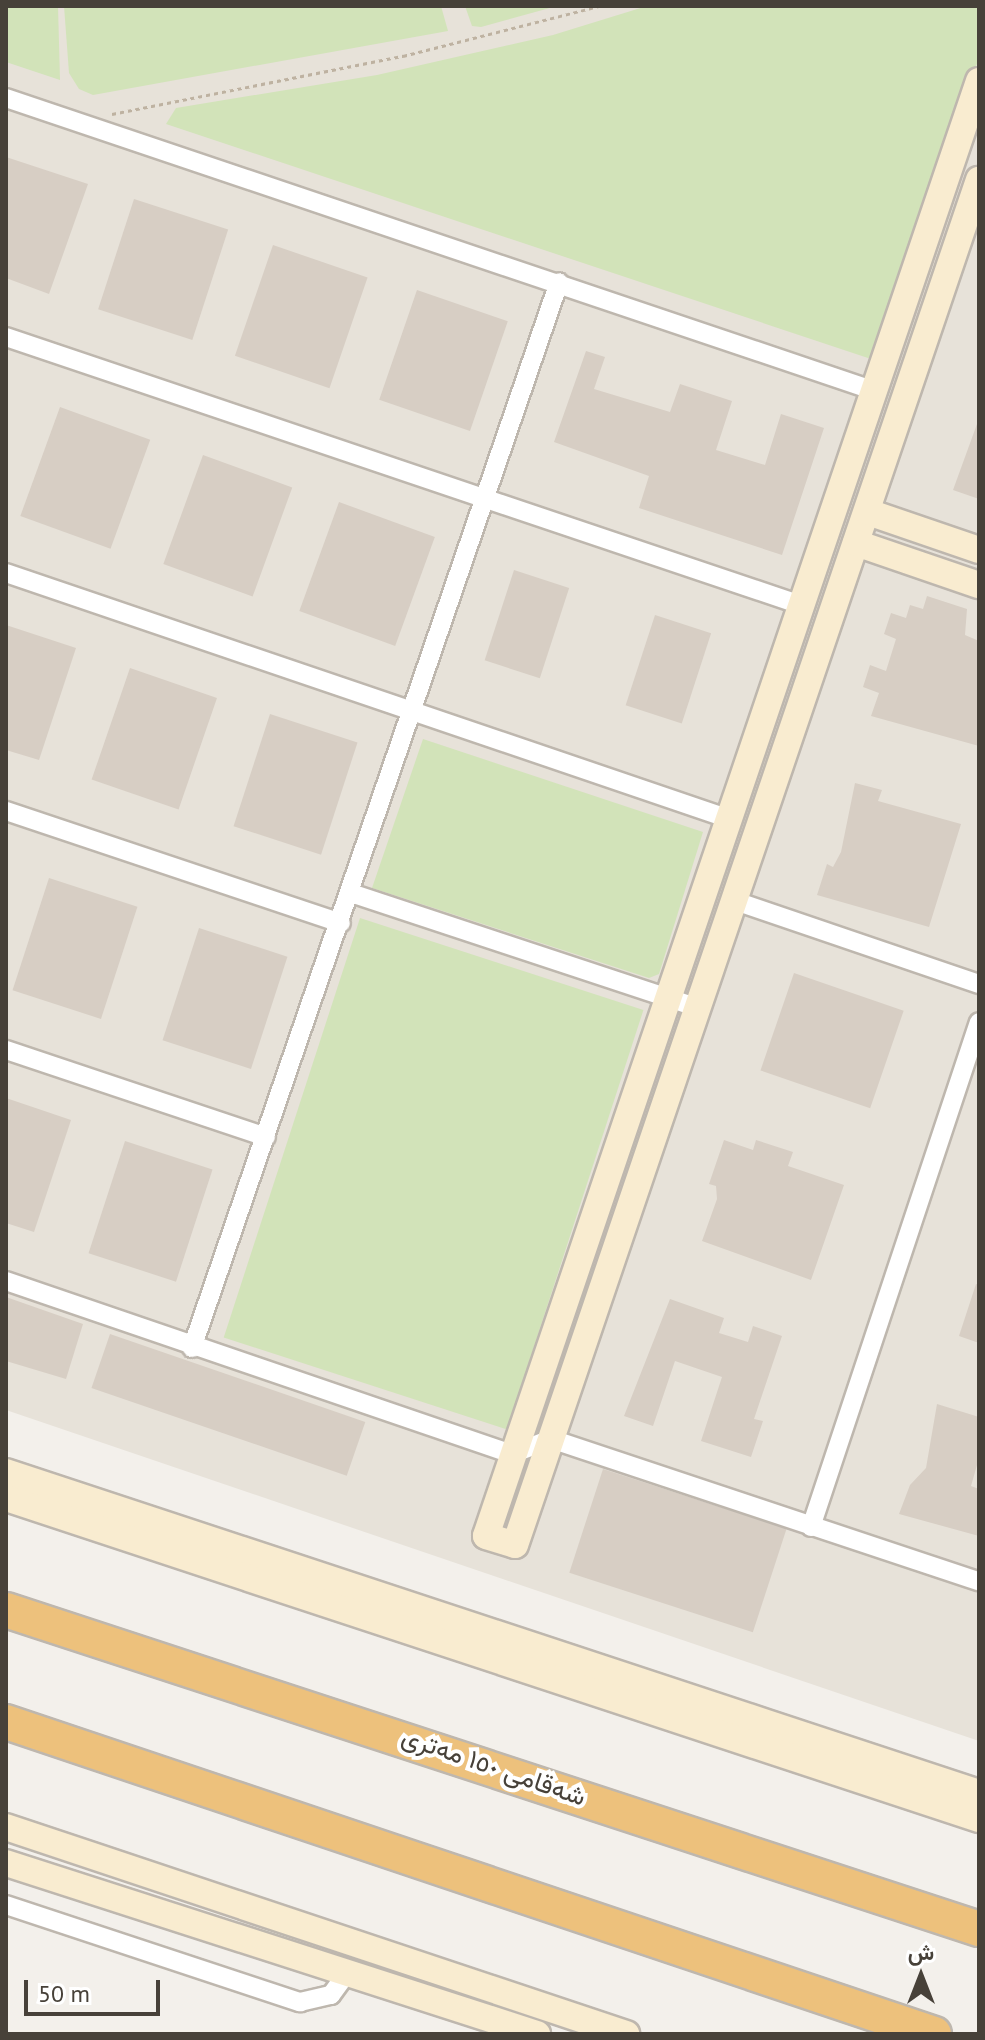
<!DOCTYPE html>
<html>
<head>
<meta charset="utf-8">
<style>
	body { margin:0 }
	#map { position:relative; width:985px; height:2040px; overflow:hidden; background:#f3f0eb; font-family:"PT Sans",Vazirmatn,sans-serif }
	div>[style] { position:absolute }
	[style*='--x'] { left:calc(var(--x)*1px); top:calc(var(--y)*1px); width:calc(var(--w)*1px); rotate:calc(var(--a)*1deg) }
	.residential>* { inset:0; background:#e7e2d9 }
	.green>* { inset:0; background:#d2e3b9; transform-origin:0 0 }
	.building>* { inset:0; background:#d7cec4; transform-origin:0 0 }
	.path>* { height:3px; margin-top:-1.5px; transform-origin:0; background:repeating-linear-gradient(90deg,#beb2a1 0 4px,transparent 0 8px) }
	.roads { filter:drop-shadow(2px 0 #beb7ae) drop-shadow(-2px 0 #beb7ae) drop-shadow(0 2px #beb7ae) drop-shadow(0 -2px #beb7ae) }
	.street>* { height:18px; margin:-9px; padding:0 9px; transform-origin:9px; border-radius:9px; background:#fff }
	.secondary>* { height:26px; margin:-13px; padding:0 13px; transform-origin:13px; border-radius:13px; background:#f9ecd0 }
	.highway>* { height:34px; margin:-17px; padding:0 17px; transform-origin:17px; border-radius:17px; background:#edc17c }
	span { translate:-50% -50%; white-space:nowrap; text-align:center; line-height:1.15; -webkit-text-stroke:8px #fff; paint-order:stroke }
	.street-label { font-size:26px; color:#474139 }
	.frame { position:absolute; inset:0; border:8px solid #474139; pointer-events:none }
	.north { position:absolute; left:881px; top:1936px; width:80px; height:80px; -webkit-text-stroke:6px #fff; paint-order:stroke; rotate:0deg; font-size:22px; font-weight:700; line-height:32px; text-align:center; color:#474139 }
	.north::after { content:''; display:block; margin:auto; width:28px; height:36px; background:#474139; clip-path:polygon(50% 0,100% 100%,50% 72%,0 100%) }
	.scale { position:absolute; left:24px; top:1980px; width:136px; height:36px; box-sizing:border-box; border:4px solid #474139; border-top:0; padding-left:10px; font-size:24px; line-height:28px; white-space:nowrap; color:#474139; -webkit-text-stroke:6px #fff; paint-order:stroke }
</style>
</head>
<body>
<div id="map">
	<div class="residential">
		<i style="clip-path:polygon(6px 6px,979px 6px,979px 1741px,6px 1410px)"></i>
	</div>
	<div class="green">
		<i style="clip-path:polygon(6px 6px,58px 6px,60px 80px,6px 62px)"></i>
		<i style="clip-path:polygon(64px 6px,441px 6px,448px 31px,93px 95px,79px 89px,69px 73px)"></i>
		<i style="clip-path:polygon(465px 6px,557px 6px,481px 27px,472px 26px)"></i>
		<i style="clip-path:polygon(647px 6px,979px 6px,979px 58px,871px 359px,166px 124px,176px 108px,377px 75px,553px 35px)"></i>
		<i style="clip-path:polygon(423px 739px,703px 832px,659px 974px,649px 978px,372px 888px)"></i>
		<i style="left:360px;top:918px;width:298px;height:441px;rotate:18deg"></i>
	</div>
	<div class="building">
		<i style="clip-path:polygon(6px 157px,88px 184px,49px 294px,6px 278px)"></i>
		<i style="left:134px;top:199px;width:99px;height:116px;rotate:18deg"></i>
		<i style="left:273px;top:245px;width:100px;height:117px;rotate:19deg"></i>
		<i style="left:417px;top:290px;width:96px;height:116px;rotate:19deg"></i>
		<i style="clip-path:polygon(586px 351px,605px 357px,594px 389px,670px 412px,680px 384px,732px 401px,716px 450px,765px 465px,781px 414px,824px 428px,782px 555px,639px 508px,649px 476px,554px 442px)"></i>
		<i style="left:60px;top:407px;width:96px;height:116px;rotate:20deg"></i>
		<i style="clip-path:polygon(977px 424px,979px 424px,979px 499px,953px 490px)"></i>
		<i style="left:203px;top:455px;width:95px;height:116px;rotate:20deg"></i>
		<i style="left:339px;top:502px;width:102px;height:116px;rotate:20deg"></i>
		<i style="left:514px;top:570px;width:58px;height:95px;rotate:18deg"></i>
		<i style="clip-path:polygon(927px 596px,967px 609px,965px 635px,979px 641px,979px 746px,871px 716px,879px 693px,863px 687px,870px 665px,886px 671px,896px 639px,884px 634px,891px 613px,906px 618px,910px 605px,923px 609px)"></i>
		<i style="left:655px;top:615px;width:59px;height:95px;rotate:18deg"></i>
		<i style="clip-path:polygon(6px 625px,76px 648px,39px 760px,6px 750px)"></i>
		<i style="left:130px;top:668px;width:92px;height:118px;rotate:19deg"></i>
		<i style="left:270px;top:714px;width:92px;height:118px;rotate:18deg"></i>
		<i style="clip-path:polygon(855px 783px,882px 790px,878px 801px,961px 824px,929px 927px,817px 895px,827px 864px,833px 867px,841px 852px)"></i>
		<i style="left:49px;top:878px;width:93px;height:118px;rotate:18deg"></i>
		<i style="left:199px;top:928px;width:93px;height:118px;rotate:18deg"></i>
		<i style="left:794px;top:973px;width:116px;height:103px;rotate:19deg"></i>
		<i style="clip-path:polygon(6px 1098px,71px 1120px,34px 1232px,6px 1223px)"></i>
		<i style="clip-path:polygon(724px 1140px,753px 1150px,756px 1140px,793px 1152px,788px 1166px,844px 1185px,811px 1280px,702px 1241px,717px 1199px,716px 1186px,709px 1184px)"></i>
		<i style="left:125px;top:1141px;width:92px;height:118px;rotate:18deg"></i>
		<i style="clip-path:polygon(976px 1284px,979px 1285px,979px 1343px,959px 1336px)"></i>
		<i style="clip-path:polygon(6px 1297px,83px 1324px,66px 1379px,6px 1361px)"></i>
		<i style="clip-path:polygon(670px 1299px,724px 1318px,719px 1333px,748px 1342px,753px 1326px,782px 1336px,754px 1419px,763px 1421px,751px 1457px,701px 1441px,722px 1377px,675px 1361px,653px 1426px,624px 1416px)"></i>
		<i style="left:110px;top:1334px;width:270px;height:57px;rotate:19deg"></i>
		<i style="clip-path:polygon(937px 1404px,979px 1417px,979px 1458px,971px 1486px,979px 1489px,979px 1536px,899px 1514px,910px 1485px,926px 1468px)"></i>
		<i style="left:603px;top:1469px;width:193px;height:109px;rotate:18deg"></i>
	</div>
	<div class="path">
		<i style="--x:112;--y:114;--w:297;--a:-11.3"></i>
		<i style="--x:403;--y:56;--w:202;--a:-14.3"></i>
	</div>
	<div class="roads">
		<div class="street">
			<i style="--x:6;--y:98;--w:917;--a:18.63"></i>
			<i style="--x:6;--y:337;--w:839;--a:18.63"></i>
			<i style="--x:6;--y:573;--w:765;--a:18.77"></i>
			<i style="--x:6;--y:811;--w:353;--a:18.5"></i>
			<i style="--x:351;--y:893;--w:366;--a:18.3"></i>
			<i style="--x:735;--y:901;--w:258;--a:18.8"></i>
			<i style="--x:6;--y:1050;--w:274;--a:18.5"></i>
			<i style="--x:6;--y:1281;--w:535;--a:18.88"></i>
			<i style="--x:512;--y:1454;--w:42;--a:-21"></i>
			<i style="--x:551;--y:1439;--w:451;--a:18.4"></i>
			<i style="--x:192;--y:1348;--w:1127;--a:-71"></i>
			<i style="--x:811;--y:1527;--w:532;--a:-71.6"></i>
			<i style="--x:6;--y:1905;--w:310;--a:18.3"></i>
			<i style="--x:300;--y:2002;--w:32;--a:-13"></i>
			<i style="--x:331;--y:1995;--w:27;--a:-54"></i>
		</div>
		<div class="secondary">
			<i style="--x:979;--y:81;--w:1536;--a:108.72"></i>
			<i style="--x:486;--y:1536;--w:30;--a:17"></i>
			<i style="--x:515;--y:1545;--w:1442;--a:-71.23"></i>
			<i style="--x:868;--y:512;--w:117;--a:18.9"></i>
			<i style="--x:856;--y:543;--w:130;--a:18.9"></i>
			<i style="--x:6;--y:1472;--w:1025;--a:18.26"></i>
			<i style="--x:6;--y:1498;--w:1025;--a:18.26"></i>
			<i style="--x:6;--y:1827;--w:654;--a:18.46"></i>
			<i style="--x:6;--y:1863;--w:558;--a:17.85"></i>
		</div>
		<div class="highway">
			<i style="--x:6;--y:1610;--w:1024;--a:18.15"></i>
			<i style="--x:6;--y:1722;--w:979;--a:18.58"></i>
		</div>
	</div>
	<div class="street-label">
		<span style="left:494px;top:1766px;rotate:19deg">شەقامی ١٥٠ مەتری</span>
	</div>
	<div class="frame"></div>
	<div class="north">ش</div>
	<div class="scale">50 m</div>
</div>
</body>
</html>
